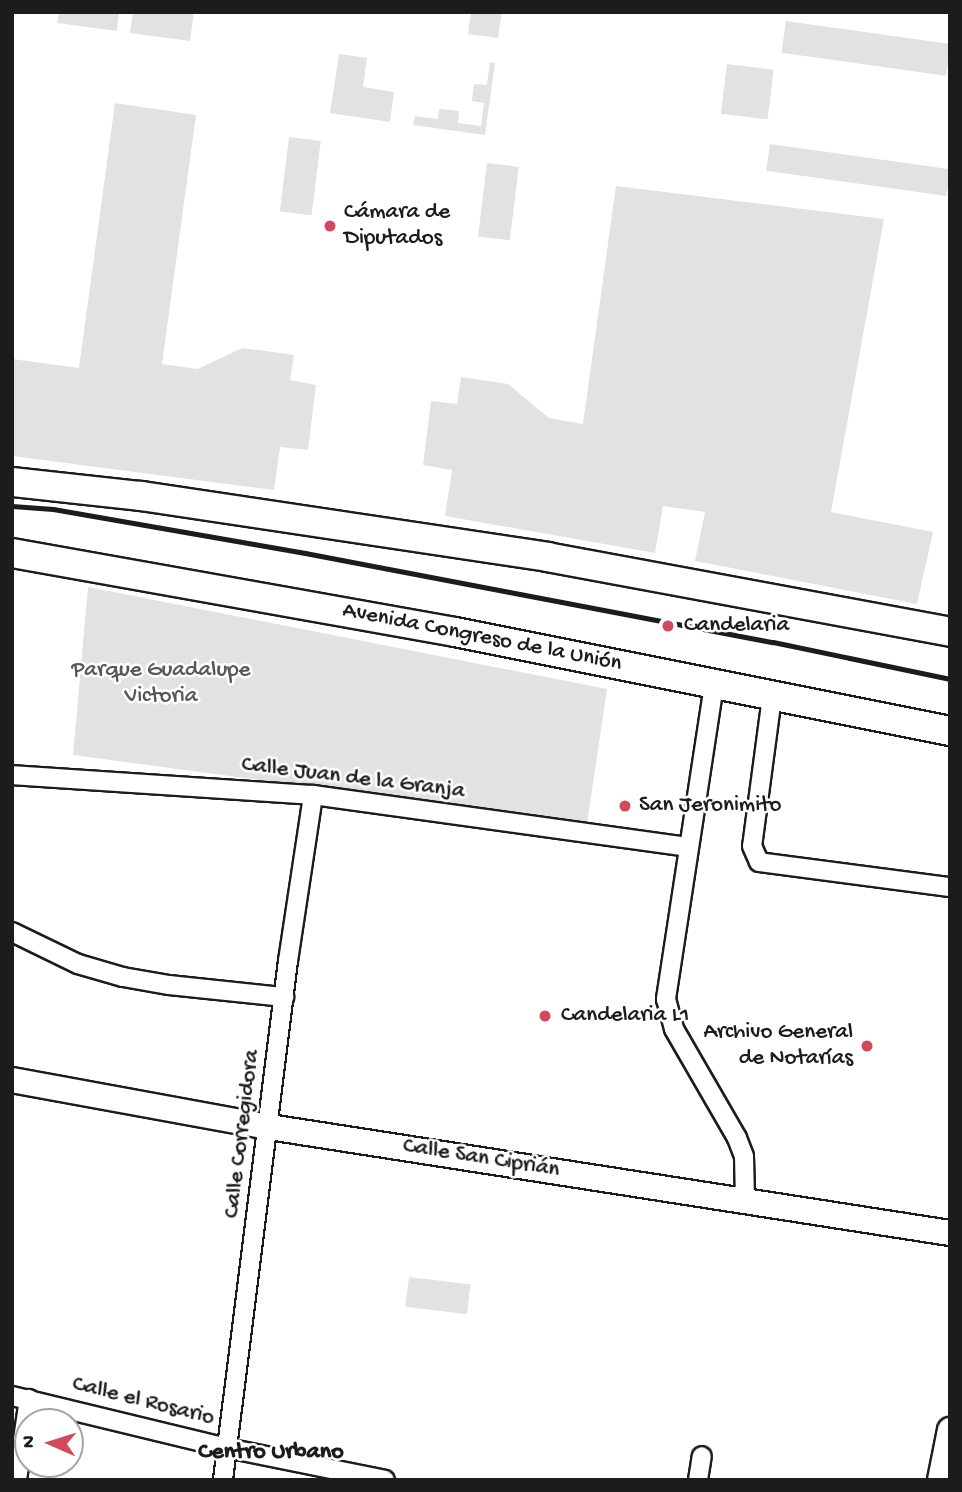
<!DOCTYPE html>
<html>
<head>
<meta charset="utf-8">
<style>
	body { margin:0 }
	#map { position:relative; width:962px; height:1492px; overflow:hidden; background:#fff; font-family:"Gochi Hand",sans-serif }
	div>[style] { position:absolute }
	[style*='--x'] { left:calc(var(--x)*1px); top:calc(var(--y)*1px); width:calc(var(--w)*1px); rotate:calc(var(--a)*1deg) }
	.green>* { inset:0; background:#e2e2e2; transform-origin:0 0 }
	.roads { filter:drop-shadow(2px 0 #1c1c1c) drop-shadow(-2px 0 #1c1c1c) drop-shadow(0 2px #1c1c1c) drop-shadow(0 -2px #1c1c1c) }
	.street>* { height:18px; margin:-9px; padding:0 9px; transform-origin:9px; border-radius:9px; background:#fff }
	.secondary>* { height:24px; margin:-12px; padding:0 12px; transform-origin:12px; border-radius:12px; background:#fff }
	.primary>* { height:28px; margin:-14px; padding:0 14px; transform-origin:14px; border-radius:14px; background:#fff }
	.rail>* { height:5px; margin:-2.5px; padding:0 2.5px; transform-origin:2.5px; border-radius:2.5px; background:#1c1c1c }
	.dots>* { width:19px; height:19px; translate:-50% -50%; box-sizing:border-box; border:4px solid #fff; border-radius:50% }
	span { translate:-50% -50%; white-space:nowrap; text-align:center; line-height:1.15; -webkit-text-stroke:5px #fff; paint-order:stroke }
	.poi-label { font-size:23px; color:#1c1c1c }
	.left { translate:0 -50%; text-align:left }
	.right { translate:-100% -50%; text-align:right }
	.street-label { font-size:23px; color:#1c1c1c }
	.park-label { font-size:23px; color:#575757 }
	.neighbourhood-label { font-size:24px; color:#1c1c1c; font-weight:700 }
	.frame { position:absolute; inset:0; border:14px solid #1c1c1c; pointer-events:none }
	.north { position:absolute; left:14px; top:1408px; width:70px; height:70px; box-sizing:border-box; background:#fff; border:2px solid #a4a4a4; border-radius:50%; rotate:273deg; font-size:19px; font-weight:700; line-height:28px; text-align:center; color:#1c1c1c }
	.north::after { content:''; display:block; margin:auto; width:24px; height:32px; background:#d1495b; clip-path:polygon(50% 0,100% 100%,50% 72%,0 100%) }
</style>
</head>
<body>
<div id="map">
	<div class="green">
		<i style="clip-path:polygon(59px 12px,119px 12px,117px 31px,57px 23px)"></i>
		<i style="clip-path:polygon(133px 12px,194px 12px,190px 41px,130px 33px)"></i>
		<i style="clip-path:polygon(471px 12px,502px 12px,498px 38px,468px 34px)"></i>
		<i style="left:786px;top:21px;width:166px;height:32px;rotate:8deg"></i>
		<i style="clip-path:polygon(339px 54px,367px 58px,363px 87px,394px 92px,390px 122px,330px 113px)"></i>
		<i style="clip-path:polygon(490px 62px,495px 63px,485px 135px,413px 125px,415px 116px,438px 119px,439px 109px,459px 111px,458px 123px,481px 126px,484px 103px,472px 101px,474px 84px,487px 85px)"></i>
		<i style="left:727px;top:64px;width:47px;height:50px;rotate:7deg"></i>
		<i style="clip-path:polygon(115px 103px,196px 115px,162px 364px,198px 369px,242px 348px,294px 355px,290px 380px,316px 385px,308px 450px,280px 447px,274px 490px,12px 456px,12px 359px,79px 368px)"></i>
		<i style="left:289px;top:137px;width:32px;height:75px;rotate:7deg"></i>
		<i style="left:770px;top:144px;width:182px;height:27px;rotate:8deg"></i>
		<i style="left:487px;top:163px;width:32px;height:74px;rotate:7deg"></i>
		<i style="clip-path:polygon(616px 186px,884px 219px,831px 512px,933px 532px,917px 604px,695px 561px,705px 512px,663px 506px,655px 553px,445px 516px,452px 470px,423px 465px,431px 401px,457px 404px,461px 377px,508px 384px,549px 418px,583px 424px)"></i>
		<i style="clip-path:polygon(88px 587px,607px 689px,587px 824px,73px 755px)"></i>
		<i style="left:409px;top:1277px;width:62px;height:30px;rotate:7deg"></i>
	</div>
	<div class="roads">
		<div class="street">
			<i style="--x:714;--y:685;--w:318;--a:98.7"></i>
			<i style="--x:666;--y:999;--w:31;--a:75"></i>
			<i style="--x:674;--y:1029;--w:126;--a:60"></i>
			<i style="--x:737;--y:1138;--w:19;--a:69"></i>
			<i style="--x:744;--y:1156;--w:44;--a:88.7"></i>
			<i style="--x:772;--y:697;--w:150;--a:97.6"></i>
			<i style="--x:752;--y:846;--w:17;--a:66"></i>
			<i style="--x:759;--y:862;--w:193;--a:7.5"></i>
			<i style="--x:12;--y:775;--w:302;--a:3.8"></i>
			<i style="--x:313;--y:795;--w:378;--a:7.9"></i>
			<i style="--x:12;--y:932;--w:73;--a:25.9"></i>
			<i style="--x:78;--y:964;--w:47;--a:16.1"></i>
			<i style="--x:123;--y:977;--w:47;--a:9.9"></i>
			<i style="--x:169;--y:985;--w:116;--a:6"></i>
			<i style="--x:12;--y:1396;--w:221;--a:13.6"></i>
			<i style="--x:227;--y:1448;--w:161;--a:11.4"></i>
			<i style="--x:17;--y:1480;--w:82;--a:-81.6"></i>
			<i style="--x:223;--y:1480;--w:523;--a:-82.86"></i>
			<i style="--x:288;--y:961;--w:168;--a:-81.4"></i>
			<i style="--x:698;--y:1480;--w:24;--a:-81"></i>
		</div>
		<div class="secondary">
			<i style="--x:12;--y:1080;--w:261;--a:10.4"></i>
			<i style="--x:269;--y:1127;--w:689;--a:8.85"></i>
			<i style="--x:940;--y:1480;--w:51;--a:-78.7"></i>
		</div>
		<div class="primary">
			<i style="--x:12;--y:482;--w:130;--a:6.2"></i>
			<i style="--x:141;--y:496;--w:411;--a:8.5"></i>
			<i style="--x:547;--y:557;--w:410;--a:10.5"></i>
			<i style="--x:12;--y:553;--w:450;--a:10.1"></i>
			<i style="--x:455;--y:632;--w:505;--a:11.31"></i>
		</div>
	</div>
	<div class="rail">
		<i style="--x:12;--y:506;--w:41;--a:4.2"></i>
		<i style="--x:53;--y:509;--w:256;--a:9.9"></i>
		<i style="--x:305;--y:553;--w:476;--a:10.8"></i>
		<i style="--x:773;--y:642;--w:181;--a:11.8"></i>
	</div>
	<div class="dots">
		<i style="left:330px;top:226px;background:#d1495b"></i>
		<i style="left:668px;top:626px;background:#d1495b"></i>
		<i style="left:625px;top:806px;background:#d1495b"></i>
		<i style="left:545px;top:1016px;background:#d1495b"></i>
		<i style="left:867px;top:1046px;background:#d1495b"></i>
	</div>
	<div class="poi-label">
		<span class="left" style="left:344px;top:226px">Cámara de<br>Diputados</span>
		<span class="left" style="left:684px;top:626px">Candelaria</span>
		<span class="left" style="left:639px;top:806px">San Jeronimito</span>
		<span class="left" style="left:561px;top:1016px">Candelaria L1</span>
		<span class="right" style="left:853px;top:1046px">Archivo General<br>de Notarías</span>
	</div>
	<div class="street-label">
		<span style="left:482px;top:638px;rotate:11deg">Avenida Congreso de la Unión</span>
		<span style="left:353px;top:779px;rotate:7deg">Calle Juan de la Granja</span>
		<span style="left:243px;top:1134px;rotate:-83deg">Calle Corregidora</span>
		<span style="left:481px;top:1159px;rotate:9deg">Calle San Ciprián</span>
		<span style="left:143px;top:1402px;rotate:14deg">Calle el Rosario</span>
	</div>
	<div class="park-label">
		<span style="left:161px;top:684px">Parque Guadalupe<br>Victoria</span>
	</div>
	<div class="neighbourhood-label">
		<span style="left:271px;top:1453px">Centro Urbano</span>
	</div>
	<div class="frame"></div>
	<div class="north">N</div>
</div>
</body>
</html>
